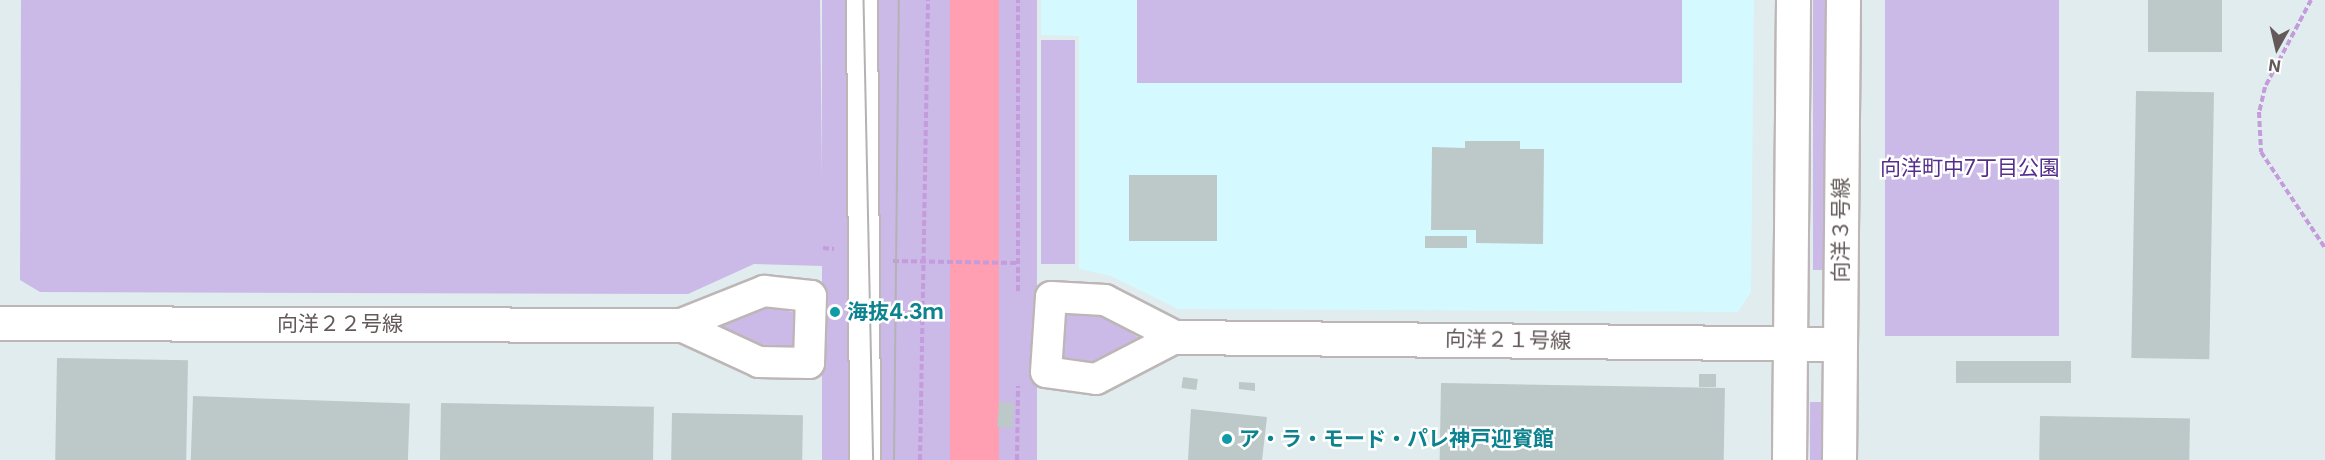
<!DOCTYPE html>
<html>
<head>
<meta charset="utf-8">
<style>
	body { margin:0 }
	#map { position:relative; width:2325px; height:460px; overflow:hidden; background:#e0ecee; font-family:Inter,"Noto Sans JP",sans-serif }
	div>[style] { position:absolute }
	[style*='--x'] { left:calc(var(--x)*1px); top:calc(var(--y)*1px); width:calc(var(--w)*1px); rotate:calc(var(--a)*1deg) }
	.commercial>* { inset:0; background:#d4f9ff }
	.green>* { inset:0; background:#cbb9e8; transform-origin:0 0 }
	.water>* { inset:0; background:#ff9fb1; transform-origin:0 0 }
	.building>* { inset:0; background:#bdc8c9; transform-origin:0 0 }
	.path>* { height:4px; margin-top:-2px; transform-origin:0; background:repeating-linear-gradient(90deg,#c49bdb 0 6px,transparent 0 9px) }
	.roads { filter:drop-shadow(2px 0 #beb6b6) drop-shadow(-2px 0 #beb6b6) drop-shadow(0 2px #beb6b6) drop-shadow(0 -2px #beb6b6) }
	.street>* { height:30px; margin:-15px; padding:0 15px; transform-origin:15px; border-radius:15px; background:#fff }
	.secondary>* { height:33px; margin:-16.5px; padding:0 16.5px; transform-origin:16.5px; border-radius:16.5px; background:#fff }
	.tram>* { height:1.5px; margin:-0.75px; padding:0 0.75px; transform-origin:0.75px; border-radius:0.75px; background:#b4b2b2 }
	.dots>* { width:16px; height:16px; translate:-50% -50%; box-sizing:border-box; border:3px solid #fff; border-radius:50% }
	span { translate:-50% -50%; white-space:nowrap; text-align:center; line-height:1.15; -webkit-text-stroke:5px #fff; paint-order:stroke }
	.park-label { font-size:21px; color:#552e8d }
	.street-label { font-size:21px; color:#63595a }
	.culture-label { font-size:21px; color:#0d838f; font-weight:700 }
	.left { translate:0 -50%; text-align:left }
	.north { position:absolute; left:2247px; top:18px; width:60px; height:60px; -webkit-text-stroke:4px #fff; paint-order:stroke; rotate:188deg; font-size:16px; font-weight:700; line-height:24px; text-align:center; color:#63595a }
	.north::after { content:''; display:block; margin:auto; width:21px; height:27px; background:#63595a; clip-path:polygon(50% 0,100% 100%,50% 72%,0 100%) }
</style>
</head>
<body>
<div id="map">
	<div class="commercial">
		<i style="clip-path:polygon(1041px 0,1754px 0,1751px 292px,1738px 312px,1178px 309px,1111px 276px,1079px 269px,1079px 36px,1041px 35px)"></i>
	</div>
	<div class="green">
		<i style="clip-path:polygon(21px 0,820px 0,823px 266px,754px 264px,688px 294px,40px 292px,20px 280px)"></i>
		<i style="left:822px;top:0;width:215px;height:460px"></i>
		<i style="left:1137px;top:0;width:545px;height:83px"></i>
		<i style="left:1813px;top:0;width:12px;height:270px"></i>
		<i style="left:1885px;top:0;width:174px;height:336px"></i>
		<i style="left:1041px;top:40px;width:34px;height:224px"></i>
		<i style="clip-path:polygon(764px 305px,796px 313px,793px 349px,766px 349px,717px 327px,718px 321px)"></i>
		<i style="clip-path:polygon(1066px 313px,1102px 315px,1141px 339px,1098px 364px,1067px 361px,1063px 356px)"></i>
		<i style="left:1810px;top:402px;width:11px;height:58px"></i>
	</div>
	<div class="water">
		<i style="left:950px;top:0;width:49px;height:460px"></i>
	</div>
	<div class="building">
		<i style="left:2148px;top:0;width:74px;height:52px"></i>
		<i style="left:2136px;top:91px;width:78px;height:267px;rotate:1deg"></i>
		<i style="clip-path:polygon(1465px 141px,1520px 141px,1520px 149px,1544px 149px,1543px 244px,1476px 243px,1476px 230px,1431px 230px,1432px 147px,1465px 148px)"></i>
		<i style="left:1129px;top:175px;width:88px;height:66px"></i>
		<i style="left:1425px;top:236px;width:42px;height:12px"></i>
		<i style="left:57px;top:358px;width:131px;height:102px;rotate:1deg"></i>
		<i style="left:1956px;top:361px;width:115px;height:22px"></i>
		<i style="left:1699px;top:374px;width:17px;height:13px"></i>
		<i style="left:1183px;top:377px;width:15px;height:11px;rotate:8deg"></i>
		<i style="clip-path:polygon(1239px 382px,1255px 383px,1255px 391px,1239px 389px)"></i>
		<i style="left:1441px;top:383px;width:284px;height:77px;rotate:1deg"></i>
		<i style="left:193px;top:396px;width:217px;height:64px;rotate:2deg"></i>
		<i style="left:999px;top:402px;width:15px;height:25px;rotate:4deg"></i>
		<i style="left:441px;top:403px;width:213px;height:57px;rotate:1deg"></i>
		<i style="clip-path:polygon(1191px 409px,1267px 417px,1262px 460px,1188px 460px)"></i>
		<i style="left:672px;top:413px;width:131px;height:47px;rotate:1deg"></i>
		<i style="left:2040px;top:416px;width:150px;height:44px;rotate:1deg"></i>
	</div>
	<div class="path">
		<i style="--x:2311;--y:0;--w:98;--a:117.9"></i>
		<i style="--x:2265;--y:87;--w:26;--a:103"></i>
		<i style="--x:2259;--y:112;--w:40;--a:87.1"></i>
		<i style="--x:2261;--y:152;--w:115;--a:56.3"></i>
		<i style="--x:823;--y:248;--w:11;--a:5"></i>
		<i style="--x:893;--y:261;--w:125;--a:0.9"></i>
		<i style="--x:1018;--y:291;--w:291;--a:-90"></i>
		<i style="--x:920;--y:460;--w:460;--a:-89"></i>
		<i style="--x:1017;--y:460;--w:74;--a:-89.2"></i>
	</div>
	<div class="roads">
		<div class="street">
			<i style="--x:862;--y:0;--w:460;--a:89.6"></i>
			<i style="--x:764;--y:291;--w:47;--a:6.1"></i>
			<i style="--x:811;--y:296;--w:67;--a:91.7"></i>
			<i style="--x:809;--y:363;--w:50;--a:-178.9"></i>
			<i style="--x:759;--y:362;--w:88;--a:-155.2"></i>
			<i style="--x:679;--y:325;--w:92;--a:-21.8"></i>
			<i style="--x:1051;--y:297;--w:54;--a:3.2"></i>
			<i style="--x:1105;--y:300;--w:81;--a:27.2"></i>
			<i style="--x:1177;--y:337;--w:91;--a:152.6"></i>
			<i style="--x:1096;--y:379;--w:50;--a:-172"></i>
			<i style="--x:1046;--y:372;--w:75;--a:-86.2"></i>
		</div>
		<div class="secondary">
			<i style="--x:0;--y:323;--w:679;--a:0.17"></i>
			<i style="--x:1177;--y:337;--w:663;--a:0.6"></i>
			<i style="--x:1789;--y:460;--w:460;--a:-89.5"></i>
			<i style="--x:1839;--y:460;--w:460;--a:-89.5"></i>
		</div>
	</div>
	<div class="tram">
		<i style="--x:864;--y:0;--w:460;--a:88.8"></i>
		<i style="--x:894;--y:460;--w:460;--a:-89.4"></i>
	</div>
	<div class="dots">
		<i style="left:835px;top:312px;background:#0f9aa8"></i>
		<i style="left:1227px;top:439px;background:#0f9aa8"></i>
	</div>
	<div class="park-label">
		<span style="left:1970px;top:168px">向洋町中7丁目公園</span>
	</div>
	<div class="street-label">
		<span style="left:1841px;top:230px;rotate:-90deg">向洋３号線</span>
		<span style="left:340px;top:324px">向洋２２号線</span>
		<span style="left:1508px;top:340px;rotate:1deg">向洋２１号線</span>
	</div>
	<div class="culture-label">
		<span class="left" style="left:847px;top:312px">海抜4.3ｍ</span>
		<span class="left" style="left:1239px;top:439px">ア・ラ・モード・パレ神戸迎賓館</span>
	</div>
	<div class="north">N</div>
</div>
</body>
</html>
